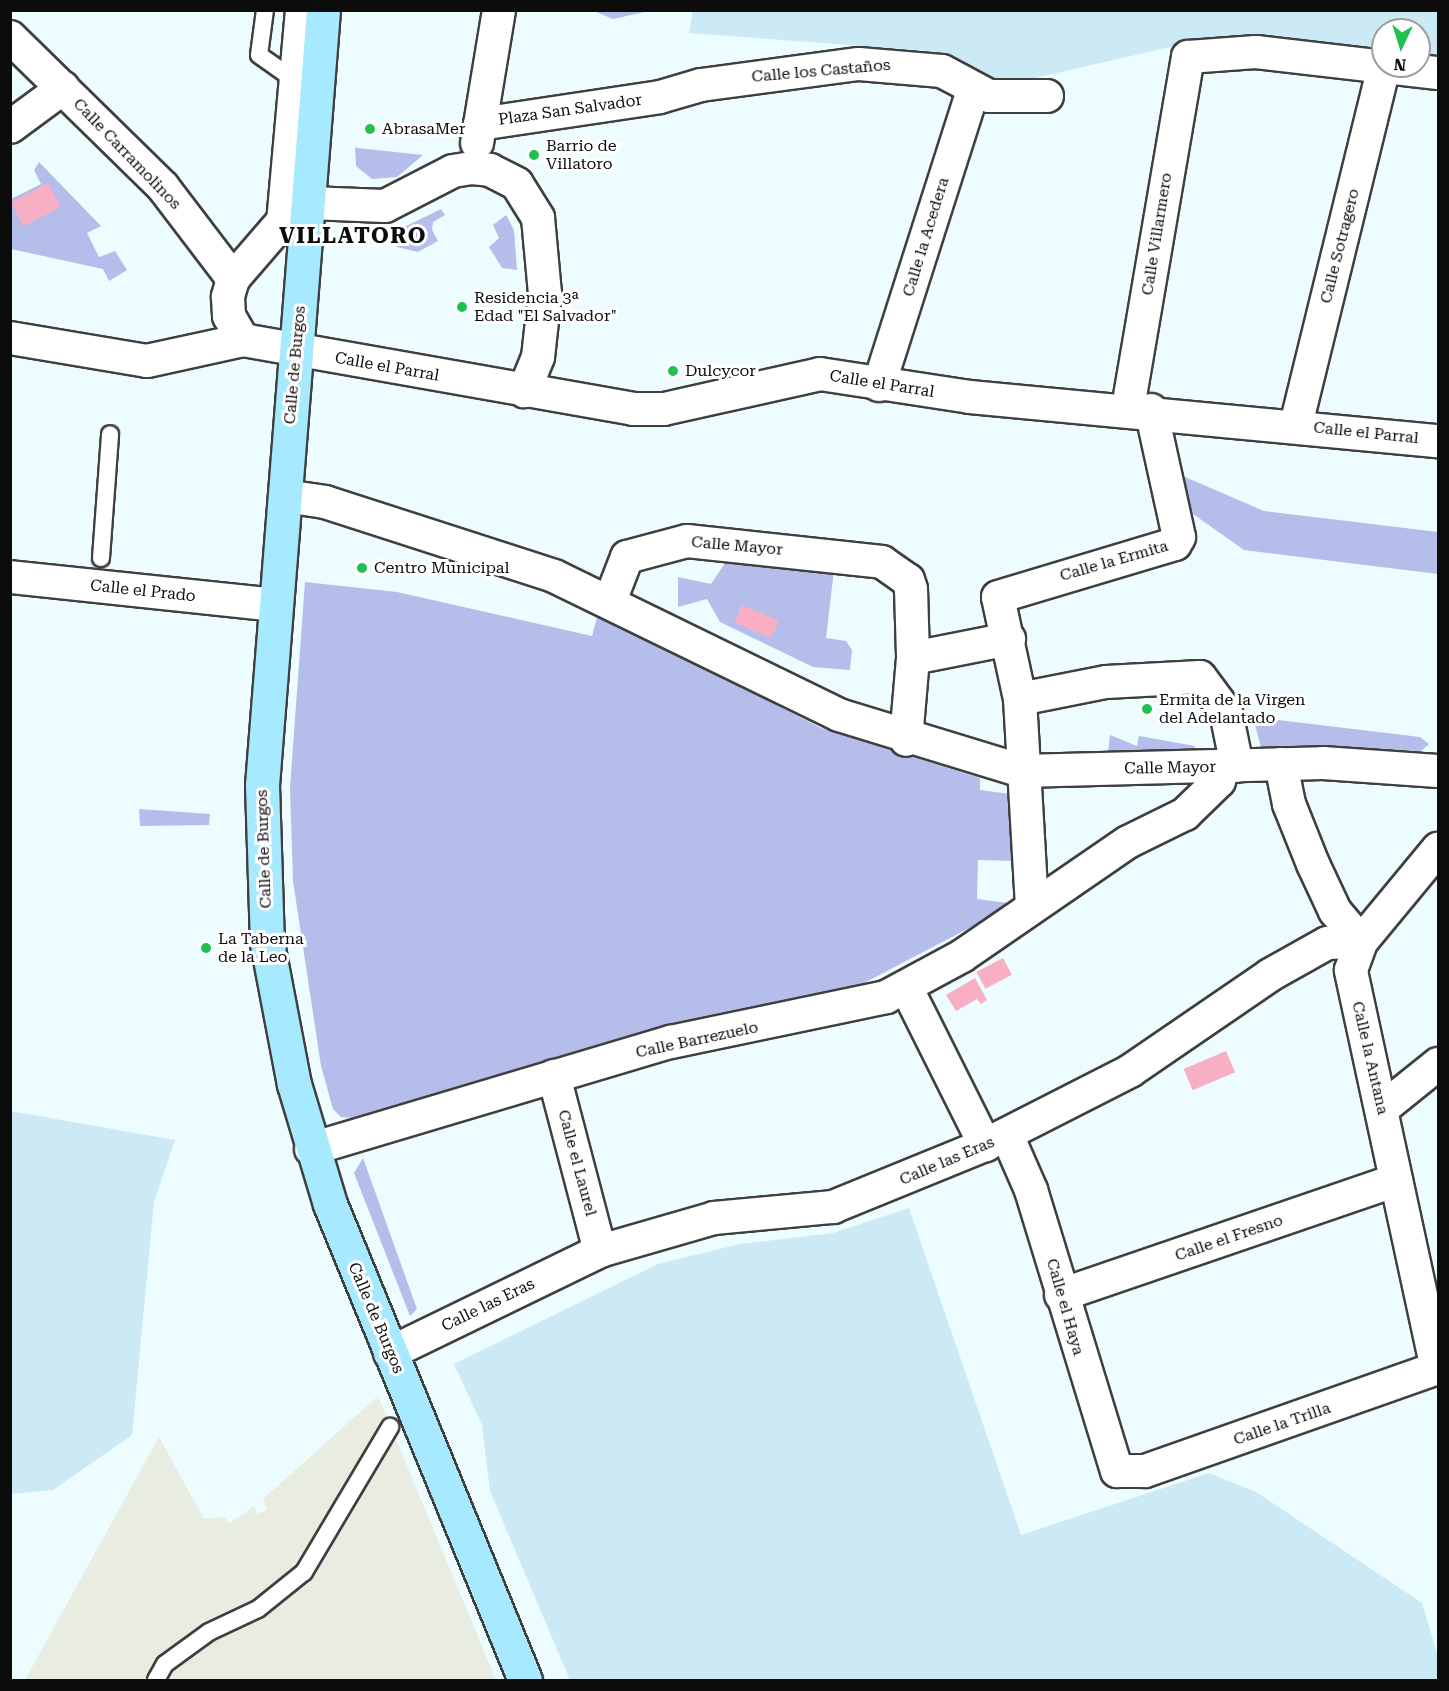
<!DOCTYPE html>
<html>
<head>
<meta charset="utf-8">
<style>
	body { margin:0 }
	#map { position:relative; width:1449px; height:1691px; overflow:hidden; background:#ecfcff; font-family:"Roboto Serif",serif }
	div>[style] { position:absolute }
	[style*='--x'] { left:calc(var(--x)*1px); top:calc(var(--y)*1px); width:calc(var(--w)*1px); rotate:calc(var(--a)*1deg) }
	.industrial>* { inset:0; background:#e9ece0 }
	.farmland>* { inset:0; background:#cbeaf5 }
	.green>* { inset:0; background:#b5bdea }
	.water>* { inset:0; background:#f8afc3; transform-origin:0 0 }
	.roads { filter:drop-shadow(2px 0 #3f3f3f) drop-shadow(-2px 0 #3f3f3f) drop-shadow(0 2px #3f3f3f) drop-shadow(0 -2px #3f3f3f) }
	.lane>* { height:16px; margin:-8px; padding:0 8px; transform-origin:8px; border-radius:8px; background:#fff }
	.street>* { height:32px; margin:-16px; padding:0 16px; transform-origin:16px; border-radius:16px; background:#fff }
	.secondary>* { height:33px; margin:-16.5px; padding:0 16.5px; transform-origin:16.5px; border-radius:16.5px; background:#a7eaff }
	.dots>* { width:16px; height:16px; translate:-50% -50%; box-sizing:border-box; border:3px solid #fff; border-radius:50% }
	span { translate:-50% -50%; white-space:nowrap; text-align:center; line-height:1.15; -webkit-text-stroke:6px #fff; paint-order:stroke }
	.street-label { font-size:16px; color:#0c0c0c }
	.poi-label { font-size:16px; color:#0c0c0c }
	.left { translate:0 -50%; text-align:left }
	.district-label { font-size:22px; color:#0c0c0c; font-weight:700; letter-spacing:1.5px }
	.frame { position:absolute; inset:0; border:12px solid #0c0c0c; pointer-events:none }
	.north { position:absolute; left:1371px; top:18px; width:60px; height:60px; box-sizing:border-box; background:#fff; border:2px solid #9e9e9e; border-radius:50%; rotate:184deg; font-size:16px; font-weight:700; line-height:24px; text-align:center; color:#0c0c0c }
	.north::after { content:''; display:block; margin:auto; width:21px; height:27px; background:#20c051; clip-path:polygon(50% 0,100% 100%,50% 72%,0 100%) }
</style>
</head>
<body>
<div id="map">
	<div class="industrial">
		<i style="clip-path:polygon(378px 1396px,496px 1680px,25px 1680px,159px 1437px,204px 1519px,226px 1517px,229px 1524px,254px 1506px,257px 1514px,267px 1510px,263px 1499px)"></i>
	</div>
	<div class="farmland">
		<i style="clip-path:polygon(693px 10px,1438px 10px,1438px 58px,1419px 56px,1419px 30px,1383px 30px,1383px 52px,1197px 41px,999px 86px,944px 55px,918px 50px,689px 33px)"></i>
		<i style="clip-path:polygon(10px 1111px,175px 1140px,154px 1202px,132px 1435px,53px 1490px,11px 1494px)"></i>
		<i style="clip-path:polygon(909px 1208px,1021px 1535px,1209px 1473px,1256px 1492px,1422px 1603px,1438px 1656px,1438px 1680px,570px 1680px,490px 1491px,482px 1425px,454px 1364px,658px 1264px,740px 1244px,833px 1233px)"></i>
	</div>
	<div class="green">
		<i style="clip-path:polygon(594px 11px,594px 10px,649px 11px,613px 19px)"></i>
		<i style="clip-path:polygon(355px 147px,357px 148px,423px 155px,397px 177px,372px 179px,356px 166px)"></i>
		<i style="clip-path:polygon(39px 162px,101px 226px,87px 233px,99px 257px,115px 251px,127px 270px,109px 281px,103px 269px,11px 249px,11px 199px,41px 184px,34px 170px)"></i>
		<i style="clip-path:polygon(441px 209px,445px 215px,433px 222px,432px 230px,438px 241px,418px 252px,397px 247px,392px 237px,396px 231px)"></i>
		<i style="clip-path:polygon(506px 215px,514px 230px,517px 270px,502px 268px,489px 247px,499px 238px,493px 225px)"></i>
		<i style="clip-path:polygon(1178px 474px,1264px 511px,1438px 532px,1438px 574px,1244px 550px,1186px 509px)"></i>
		<i style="clip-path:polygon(727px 560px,834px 570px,826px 638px,846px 641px,852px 650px,850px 670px,813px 667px,720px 622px,707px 599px,678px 607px,678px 577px,711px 584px)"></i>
		<i style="clip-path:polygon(305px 582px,397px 592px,592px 636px,598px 614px,821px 728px,980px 778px,980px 790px,1010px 794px,1017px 861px,978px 860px,977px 899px,1015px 904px,845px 993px,363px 1119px,341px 1117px,333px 1109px,321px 1066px,293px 881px,290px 788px)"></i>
		<i style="clip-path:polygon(1262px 718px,1420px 737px,1429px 744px,1421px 751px,1261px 747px,1255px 725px)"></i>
		<i style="clip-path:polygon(1110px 735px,1137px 746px,1139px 736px,1195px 746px,1194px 750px,1108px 753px)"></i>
		<i style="clip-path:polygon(139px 809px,210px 814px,209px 825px,140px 826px)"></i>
		<i style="clip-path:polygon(363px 1158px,417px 1309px,410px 1316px,354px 1173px)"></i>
	</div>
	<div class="water">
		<i style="left:48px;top:183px;width:27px;height:42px;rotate:62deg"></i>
		<i style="left:742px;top:605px;width:40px;height:19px;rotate:23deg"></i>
		<i style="left:1003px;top:958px;width:19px;height:30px;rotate:62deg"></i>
		<i style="clip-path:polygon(975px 978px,987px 1000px,981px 1004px,977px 999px,956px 1011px,946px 995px)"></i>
		<i style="left:1226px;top:1051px;width:23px;height:46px;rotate:67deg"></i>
	</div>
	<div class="roads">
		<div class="lane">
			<i style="--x:265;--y:10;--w:45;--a:97.6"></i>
			<i style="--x:259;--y:55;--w:45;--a:35.1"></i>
			<i style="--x:101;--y:558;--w:124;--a:-85.8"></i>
			<i style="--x:156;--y:1680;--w:18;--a:-61"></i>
			<i style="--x:165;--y:1664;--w:54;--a:-36"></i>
			<i style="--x:209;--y:1632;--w:54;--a:-25.1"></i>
			<i style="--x:258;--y:1609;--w:59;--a:-38.8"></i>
			<i style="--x:304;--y:1572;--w:169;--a:-59.3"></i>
		</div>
		<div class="street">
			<i style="--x:302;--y:10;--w:212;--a:95.1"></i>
			<i style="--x:283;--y:221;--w:77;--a:130.8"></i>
			<i style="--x:233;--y:279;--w:19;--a:106"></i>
			<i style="--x:228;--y:297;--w:19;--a:87"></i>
			<i style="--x:229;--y:316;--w:28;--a:60"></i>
			<i style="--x:243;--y:340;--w:396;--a:10"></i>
			<i style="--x:633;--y:409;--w:31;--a:0"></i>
			<i style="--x:664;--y:409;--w:160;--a:-12.6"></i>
			<i style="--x:820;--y:374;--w:152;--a:8.7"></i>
			<i style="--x:970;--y:397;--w:470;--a:5.4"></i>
			<i style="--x:10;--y:37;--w:214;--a:44.4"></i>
			<i style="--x:163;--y:187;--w:116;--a:52.7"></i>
			<i style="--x:480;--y:124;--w:182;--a:-8.5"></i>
			<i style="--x:660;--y:97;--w:43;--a:-16.3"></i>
			<i style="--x:701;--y:85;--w:159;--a:-7.6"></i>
			<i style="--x:859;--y:64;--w:83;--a:4.8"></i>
			<i style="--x:942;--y:71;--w:53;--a:28"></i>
			<i style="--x:989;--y:96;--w:58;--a:0"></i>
			<i style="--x:10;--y:127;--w:66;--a:-36.3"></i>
			<i style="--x:477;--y:143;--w:135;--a:-80.6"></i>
			<i style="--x:309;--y:203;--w:76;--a:2.3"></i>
			<i style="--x:385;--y:206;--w:76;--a:-27.2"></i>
			<i style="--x:453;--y:171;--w:19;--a:-9"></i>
			<i style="--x:472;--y:168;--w:18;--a:6"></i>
			<i style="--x:490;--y:170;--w:30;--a:27"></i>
			<i style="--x:517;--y:184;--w:40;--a:58"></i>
			<i style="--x:538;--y:218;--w:76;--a:84.7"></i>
			<i style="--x:545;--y:294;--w:63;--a:96.3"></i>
			<i style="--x:538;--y:357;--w:37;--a:112"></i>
			<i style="--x:10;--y:338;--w:139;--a:9.5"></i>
			<i style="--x:147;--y:361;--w:98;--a:-12.3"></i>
			<i style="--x:879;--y:385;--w:310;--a:-72.3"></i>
			<i style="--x:1128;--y:408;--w:356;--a:-80.3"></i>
			<i style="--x:1188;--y:57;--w:68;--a:-4.2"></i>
			<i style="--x:1256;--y:52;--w:183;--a:6.6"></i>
			<i style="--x:1296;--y:425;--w:369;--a:-76.2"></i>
			<i style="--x:285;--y:496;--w:40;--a:8.5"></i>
			<i style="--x:325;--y:502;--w:241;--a:17.9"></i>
			<i style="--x:554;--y:576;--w:317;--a:26"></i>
			<i style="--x:839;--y:715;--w:191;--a:17"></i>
			<i style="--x:1022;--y:771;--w:301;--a:-1.5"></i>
			<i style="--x:1323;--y:763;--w:115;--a:4"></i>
			<i style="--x:10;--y:577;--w:266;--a:6"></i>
			<i style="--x:610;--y:601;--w:47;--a:-68.9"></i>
			<i style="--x:627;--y:557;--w:62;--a:-14.9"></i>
			<i style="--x:687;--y:541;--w:196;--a:6.1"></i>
			<i style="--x:882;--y:562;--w:32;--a:35"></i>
			<i style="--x:908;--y:580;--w:9;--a:72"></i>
			<i style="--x:911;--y:589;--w:69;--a:88.3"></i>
			<i style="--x:913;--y:658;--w:82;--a:94.9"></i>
			<i style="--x:913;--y:658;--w:98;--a:-11.2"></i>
			<i style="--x:1020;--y:699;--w:88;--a:-11.2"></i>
			<i style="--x:1106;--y:682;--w:94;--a:-3"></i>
			<i style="--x:1200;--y:677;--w:44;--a:53.4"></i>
			<i style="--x:1226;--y:712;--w:55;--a:78.5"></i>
			<i style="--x:1281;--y:764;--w:41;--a:78.7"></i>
			<i style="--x:1289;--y:804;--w:65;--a:68.2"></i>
			<i style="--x:1313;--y:864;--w:52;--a:64.9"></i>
			<i style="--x:1335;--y:911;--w:40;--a:50"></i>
			<i style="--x:1032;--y:907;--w:208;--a:-93.3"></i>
			<i style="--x:1020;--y:699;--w:104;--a:-102.2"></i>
			<i style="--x:998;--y:597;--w:185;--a:-16.7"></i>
			<i style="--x:1175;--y:544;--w:8;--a:-60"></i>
			<i style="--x:1179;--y:537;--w:130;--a:-102.4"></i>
			<i style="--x:906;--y:987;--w:177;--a:63.4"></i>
			<i style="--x:554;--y:1076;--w:181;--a:75.3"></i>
			<i style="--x:1382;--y:1109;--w:72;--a:-38.8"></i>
			<i style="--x:1007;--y:1135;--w:60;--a:66.4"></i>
			<i style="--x:1031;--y:1190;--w:294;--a:73"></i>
			<i style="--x:1117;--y:1471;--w:28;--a:0"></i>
			<i style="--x:1145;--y:1471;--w:311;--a:-19.4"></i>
			<i style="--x:311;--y:1149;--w:376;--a:-16.6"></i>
			<i style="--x:671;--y:1042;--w:220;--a:-11.8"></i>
			<i style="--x:886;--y:997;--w:86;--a:-28.3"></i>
			<i style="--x:962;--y:956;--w:201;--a:-34.5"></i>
			<i style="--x:1128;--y:842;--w:64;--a:-26.2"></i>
			<i style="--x:1185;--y:814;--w:47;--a:-44.1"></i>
			<i style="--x:1219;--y:781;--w:16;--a:-75"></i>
			<i style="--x:1061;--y:1295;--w:354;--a:-18.9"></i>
			<i style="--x:390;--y:1353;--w:233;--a:-25.9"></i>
			<i style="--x:600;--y:1251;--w:119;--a:-16.1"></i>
			<i style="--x:714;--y:1218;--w:120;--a:-5.3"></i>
			<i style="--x:833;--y:1207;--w:164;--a:-22.2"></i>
			<i style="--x:985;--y:1145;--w:163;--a:-27"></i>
			<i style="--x:1130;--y:1071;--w:170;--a:-34.4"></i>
			<i style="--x:1270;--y:975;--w:65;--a:-29.3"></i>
			<i style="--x:1327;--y:943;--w:34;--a:-2"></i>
			<i style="--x:1437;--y:1369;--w:408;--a:-102.2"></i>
			<i style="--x:1351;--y:970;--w:30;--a:-70"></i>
			<i style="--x:1361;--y:942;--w:121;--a:-50.4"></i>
		</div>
		<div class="secondary">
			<i style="--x:323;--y:10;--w:777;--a:94.5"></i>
			<i style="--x:262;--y:785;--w:158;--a:88.2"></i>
			<i style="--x:267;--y:943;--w:144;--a:79.2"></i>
			<i style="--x:294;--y:1084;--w:125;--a:73.3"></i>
			<i style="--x:330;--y:1204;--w:514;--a:67.72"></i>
		</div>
	</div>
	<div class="dots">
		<i style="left:370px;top:129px;background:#20c051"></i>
		<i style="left:534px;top:155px;background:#20c051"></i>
		<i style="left:462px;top:307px;background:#20c051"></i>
		<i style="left:673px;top:371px;background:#20c051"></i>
		<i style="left:362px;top:568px;background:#20c051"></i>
		<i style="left:1147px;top:709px;background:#20c051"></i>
		<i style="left:206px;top:948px;background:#20c051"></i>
	</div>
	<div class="street-label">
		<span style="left:821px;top:71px;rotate:-5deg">Calle los Castaños</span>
		<span style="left:570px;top:110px;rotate:-8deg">Plaza San Salvador</span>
		<span style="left:127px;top:154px;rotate:46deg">Calle Carramolinos</span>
		<span style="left:1157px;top:234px;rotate:-81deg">Calle Villarmero</span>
		<span style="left:926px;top:237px;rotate:-73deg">Calle la Acedera</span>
		<span style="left:1340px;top:246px;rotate:-76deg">Calle Sotragero</span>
		<span style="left:295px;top:365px;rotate:-85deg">Calle de Burgos</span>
		<span style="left:387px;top:367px;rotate:10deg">Calle el Parral</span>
		<span style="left:882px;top:384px;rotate:9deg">Calle el Parral</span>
		<span style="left:1366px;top:433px;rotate:6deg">Calle el Parral</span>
		<span style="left:737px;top:546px;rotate:5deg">Calle Mayor</span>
		<span style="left:1114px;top:561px;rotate:-16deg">Calle la Ermita</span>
		<span style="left:143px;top:591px;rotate:6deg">Calle el Prado</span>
		<span style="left:1170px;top:768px;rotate:-1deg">Calle Mayor</span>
		<span style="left:264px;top:849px;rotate:-92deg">Calle de Burgos</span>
		<span style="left:697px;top:1040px;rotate:-12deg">Calle Barrezuelo</span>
		<span style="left:1370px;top:1058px;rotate:77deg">Calle la Antana</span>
		<span style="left:947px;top:1161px;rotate:-23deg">Calle las Eras</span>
		<span style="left:577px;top:1163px;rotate:75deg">Calle el Laurel</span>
		<span style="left:1229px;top:1238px;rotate:-19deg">Calle el Fresno</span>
		<span style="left:488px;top:1305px;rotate:-26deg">Calle las Eras</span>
		<span style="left:1065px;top:1307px;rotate:74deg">Calle el Haya</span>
		<span style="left:376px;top:1318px;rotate:67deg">Calle de Burgos</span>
		<span style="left:1282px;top:1424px;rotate:-19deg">Calle la Trilla</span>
	</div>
	<div class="poi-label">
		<span class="left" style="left:382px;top:129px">AbrasaMer</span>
		<span class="left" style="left:546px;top:155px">Barrio de<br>Villatoro</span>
		<span class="left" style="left:474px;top:307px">Residencia 3ª<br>Edad "El Salvador"</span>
		<span class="left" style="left:685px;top:371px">Dulcycor</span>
		<span class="left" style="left:374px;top:568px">Centro Municipal</span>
		<span class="left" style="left:1159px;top:709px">Ermita de la Virgen<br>del Adelantado</span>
		<span class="left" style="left:218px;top:948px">La Taberna<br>de la Leo</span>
	</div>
	<div class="district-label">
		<span style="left:353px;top:236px">VILLATORO</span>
	</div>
	<div class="frame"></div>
	<div class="north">N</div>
</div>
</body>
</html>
